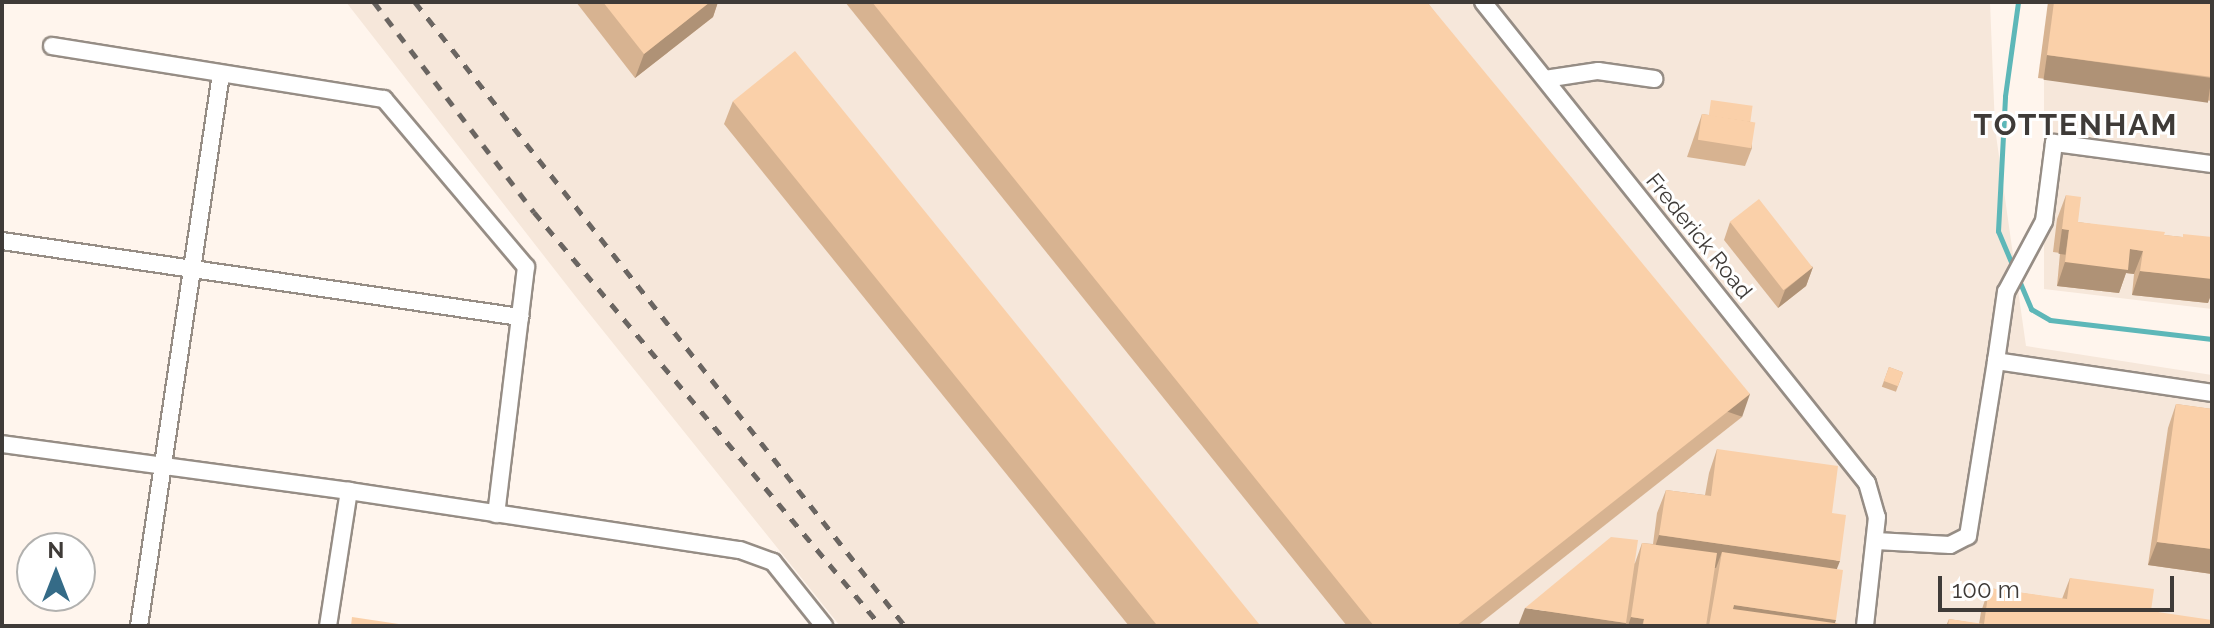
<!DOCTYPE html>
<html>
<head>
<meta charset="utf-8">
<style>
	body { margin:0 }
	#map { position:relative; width:2214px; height:628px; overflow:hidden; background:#fff5ed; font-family:Raleway,sans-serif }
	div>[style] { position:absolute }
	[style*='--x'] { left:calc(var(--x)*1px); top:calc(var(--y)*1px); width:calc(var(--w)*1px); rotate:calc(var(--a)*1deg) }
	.built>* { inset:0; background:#f6e7da }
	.stream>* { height:5px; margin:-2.5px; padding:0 2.5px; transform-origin:2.5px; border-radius:2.5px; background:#5db7b8 }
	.roads { filter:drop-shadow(2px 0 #968d85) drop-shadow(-2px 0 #968d85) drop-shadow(0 2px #968d85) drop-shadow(0 -2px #968d85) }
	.minor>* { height:16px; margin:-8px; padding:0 8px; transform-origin:8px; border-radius:8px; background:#fff }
	.rail>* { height:5px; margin-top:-2.5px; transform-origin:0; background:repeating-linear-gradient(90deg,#6a6561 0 10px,transparent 0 20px) }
	.wall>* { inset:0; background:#d7b391; transform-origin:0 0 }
	.shaded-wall>* { inset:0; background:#af9276; transform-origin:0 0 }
	.building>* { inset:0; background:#fad0a9; transform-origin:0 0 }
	span { translate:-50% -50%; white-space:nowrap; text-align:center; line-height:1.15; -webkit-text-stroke:6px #fff; paint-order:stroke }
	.street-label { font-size:22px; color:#3f3b38 }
	.district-label { font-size:30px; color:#3f3b38; font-weight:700; letter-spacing:2px }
	.frame { position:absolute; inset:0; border:4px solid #3f3b38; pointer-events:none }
	.north { position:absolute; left:16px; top:532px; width:80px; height:80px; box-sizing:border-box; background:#fff; border:2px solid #b2b1af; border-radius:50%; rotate:0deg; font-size:22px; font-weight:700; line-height:32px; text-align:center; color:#3f3b38 }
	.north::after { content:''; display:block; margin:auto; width:28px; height:36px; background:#356b87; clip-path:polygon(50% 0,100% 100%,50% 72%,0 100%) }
	.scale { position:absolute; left:1938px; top:576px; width:236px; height:36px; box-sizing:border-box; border:4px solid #3f3b38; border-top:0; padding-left:10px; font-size:24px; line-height:28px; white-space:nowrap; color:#3f3b38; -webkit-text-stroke:6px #fff; paint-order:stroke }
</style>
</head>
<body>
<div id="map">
	<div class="built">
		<i style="clip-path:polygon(346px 2px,1990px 2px,1995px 128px,2026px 346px,2212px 375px,2212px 626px,840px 626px,576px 297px)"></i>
		<i style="clip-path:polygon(2050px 2px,2212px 2px,2212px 309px,2044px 289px,2044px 57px)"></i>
	</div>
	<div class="stream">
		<i style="--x:2014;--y:269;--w:41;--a:-112.8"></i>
		<i style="--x:1998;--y:231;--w:135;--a:-87"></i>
		<i style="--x:2005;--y:96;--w:95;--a:-82.1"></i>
		<i style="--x:2018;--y:278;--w:34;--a:67"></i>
		<i style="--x:2031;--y:309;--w:22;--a:30"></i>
		<i style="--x:2050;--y:320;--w:163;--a:6.7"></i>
	</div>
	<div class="roads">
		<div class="minor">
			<i style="--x:1483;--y:2;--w:615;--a:51.4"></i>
			<i style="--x:1867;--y:483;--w:35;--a:74"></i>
			<i style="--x:1877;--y:517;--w:110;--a:96.3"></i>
			<i style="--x:52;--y:46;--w:336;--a:9.1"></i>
			<i style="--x:384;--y:99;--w:220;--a:49.8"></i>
			<i style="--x:526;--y:267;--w:249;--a:96.9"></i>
			<i style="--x:1545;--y:79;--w:54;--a:-8.6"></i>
			<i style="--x:1598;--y:71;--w:57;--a:8.1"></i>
			<i style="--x:2;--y:241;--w:524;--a:8.35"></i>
			<i style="--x:1996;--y:361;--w:70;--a:-81.8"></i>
			<i style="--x:2006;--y:292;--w:81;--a:-61.8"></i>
			<i style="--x:2044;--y:221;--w:79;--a:-82.7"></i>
			<i style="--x:2054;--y:143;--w:159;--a:7.6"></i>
			<i style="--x:2;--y:444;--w:350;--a:7.7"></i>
			<i style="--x:349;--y:491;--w:395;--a:8.6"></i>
			<i style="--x:740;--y:550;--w:35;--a:20"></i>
			<i style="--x:773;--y:562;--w:82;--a:51.4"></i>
			<i style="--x:1876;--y:541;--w:74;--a:3.1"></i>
			<i style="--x:1950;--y:545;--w:20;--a:-27"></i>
			<i style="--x:1968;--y:536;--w:177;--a:-80.9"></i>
			<i style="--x:1996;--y:361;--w:218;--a:8.4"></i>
			<i style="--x:139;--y:626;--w:558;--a:-81.55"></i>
			<i style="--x:328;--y:626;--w:137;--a:-81.2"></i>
		</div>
	</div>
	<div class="rail">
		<i style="--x:374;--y:2;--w:264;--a:52.7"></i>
		<i style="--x:534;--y:212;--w:540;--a:50.03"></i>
		<i style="--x:415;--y:2;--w:793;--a:51.86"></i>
	</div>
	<div class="wall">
		<i style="clip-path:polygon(576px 2px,718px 2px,713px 17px,635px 78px)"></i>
		<i style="clip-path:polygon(845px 2px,1427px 2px,1742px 417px,1477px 626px,1347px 626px)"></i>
		<i style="clip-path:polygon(2048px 2px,2201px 2px,2212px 4px,2212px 101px,2038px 78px)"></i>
		<i style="clip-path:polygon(733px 101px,1259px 626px,1129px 626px,724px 124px)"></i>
		<i style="clip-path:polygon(1702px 114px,1750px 121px,1752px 148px,1745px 166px,1687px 157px)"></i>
		<i style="clip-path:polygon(2066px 195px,2078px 222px,2164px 235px,2182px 237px,2212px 237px,2212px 292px,2208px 303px,2132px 295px,2134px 274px,2126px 273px,2119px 293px,2057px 286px,2060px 253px,2053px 252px,2057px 219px)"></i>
		<i style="clip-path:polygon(1730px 222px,1813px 267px,1806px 286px,1778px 308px,1724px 240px)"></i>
		<i style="left:1889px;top:367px;width:15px;height:21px;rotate:20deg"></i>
		<i style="clip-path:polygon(2176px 404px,2212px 409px,2212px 574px,2148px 565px,2168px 428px)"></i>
		<i style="clip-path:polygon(1717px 449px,1832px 513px,1837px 569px,1835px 623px,1841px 626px,1518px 626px,1635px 563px,1642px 543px,1653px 544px,1657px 513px,1666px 490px,1705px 495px,1709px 473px)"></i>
		<i style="clip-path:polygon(2070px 578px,2151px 611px,2212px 626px,1946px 626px,1949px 619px,1979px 624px,1981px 612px,1989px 588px,2062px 599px)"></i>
	</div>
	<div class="shaded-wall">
		<i style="clip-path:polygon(710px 2px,718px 2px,713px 17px,635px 78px,644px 54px)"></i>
		<i style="left:2047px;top:55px;width:166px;height:25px;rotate:8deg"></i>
		<i style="left:2062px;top:229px;width:7px;height:25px;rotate:8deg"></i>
		<i style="clip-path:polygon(2130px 249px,2143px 251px,2134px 274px,2126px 273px,2119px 293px,2057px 286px,2065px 262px)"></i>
		<i style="clip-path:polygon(1813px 267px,1806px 286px,1778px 308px,1785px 290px)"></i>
		<i style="clip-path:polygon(2140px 271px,2212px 278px,2212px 292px,2208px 303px,2132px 295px)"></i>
		<i style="left:1750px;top:394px;width:24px;height:375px;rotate:109deg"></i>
		<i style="clip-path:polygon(1659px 535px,1840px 561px,1831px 584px,1722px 552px,1716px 568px,1651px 559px)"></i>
		<i style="clip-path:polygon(2157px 542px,2212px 549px,2212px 574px,2148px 565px)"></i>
		<i style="clip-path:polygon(1734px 605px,1836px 620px,1834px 626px,1726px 626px)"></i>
		<i style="clip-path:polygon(1525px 608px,1626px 623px,1625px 626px,1518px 626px)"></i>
		<i style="clip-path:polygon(1631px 617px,1644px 619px,1642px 626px,1628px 626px)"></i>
	</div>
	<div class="building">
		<i style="clip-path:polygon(603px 2px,710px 2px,644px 54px)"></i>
		<i style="clip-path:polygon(872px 2px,1427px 2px,1750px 394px,1456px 626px,1374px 626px)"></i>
		<i style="clip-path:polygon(2054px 2px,2201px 2px,2212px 4px,2212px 77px,2047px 55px)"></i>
		<i style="left:795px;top:51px;width:739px;height:80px;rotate:51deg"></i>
		<i style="left:1711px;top:100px;width:42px;height:16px;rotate:8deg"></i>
		<i style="left:1702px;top:114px;width:54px;height:26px;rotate:9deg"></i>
		<i style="clip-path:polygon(2066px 195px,2081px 197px,2078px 222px,2165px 232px,2164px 235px,2183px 237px,2183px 234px,2212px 237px,2212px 279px,2140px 271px,2143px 251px,2130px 249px,2128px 270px,2065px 262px,2069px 230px,2062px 229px)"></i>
		<i style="left:1759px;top:199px;width:87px;height:37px;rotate:52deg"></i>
		<i style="left:1889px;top:367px;width:15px;height:15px;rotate:20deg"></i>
		<i style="clip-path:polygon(2176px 404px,2212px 409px,2212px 549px,2157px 542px)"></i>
		<i style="clip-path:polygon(1717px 449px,1838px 466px,1832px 513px,1846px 515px,1840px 561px,1659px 535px,1666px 490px,1711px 496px)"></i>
		<i style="clip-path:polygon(1611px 537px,1638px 540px,1626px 623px,1525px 608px)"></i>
		<i style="clip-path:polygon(1642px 543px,1717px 553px,1706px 626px,1643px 626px,1644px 619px,1631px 617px)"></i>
		<i style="clip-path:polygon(1722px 552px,1843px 570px,1836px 620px,1734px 605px,1733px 609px,1841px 624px,1841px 626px,1709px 626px)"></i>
		<i style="clip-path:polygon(2070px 578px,2154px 589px,2151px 611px,2212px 620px,2212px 626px,1948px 626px,1949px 619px,1984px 624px,1989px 588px,2067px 599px)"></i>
		<i style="clip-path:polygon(352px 617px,412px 626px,351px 626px)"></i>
	</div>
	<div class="street-label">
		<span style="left:1699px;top:236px;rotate:51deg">Frederick Road</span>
	</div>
	<div class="district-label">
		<span style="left:2076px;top:125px">TOTTENHAM</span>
	</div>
	<div class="frame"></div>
	<div class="north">N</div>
	<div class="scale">100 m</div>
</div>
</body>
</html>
